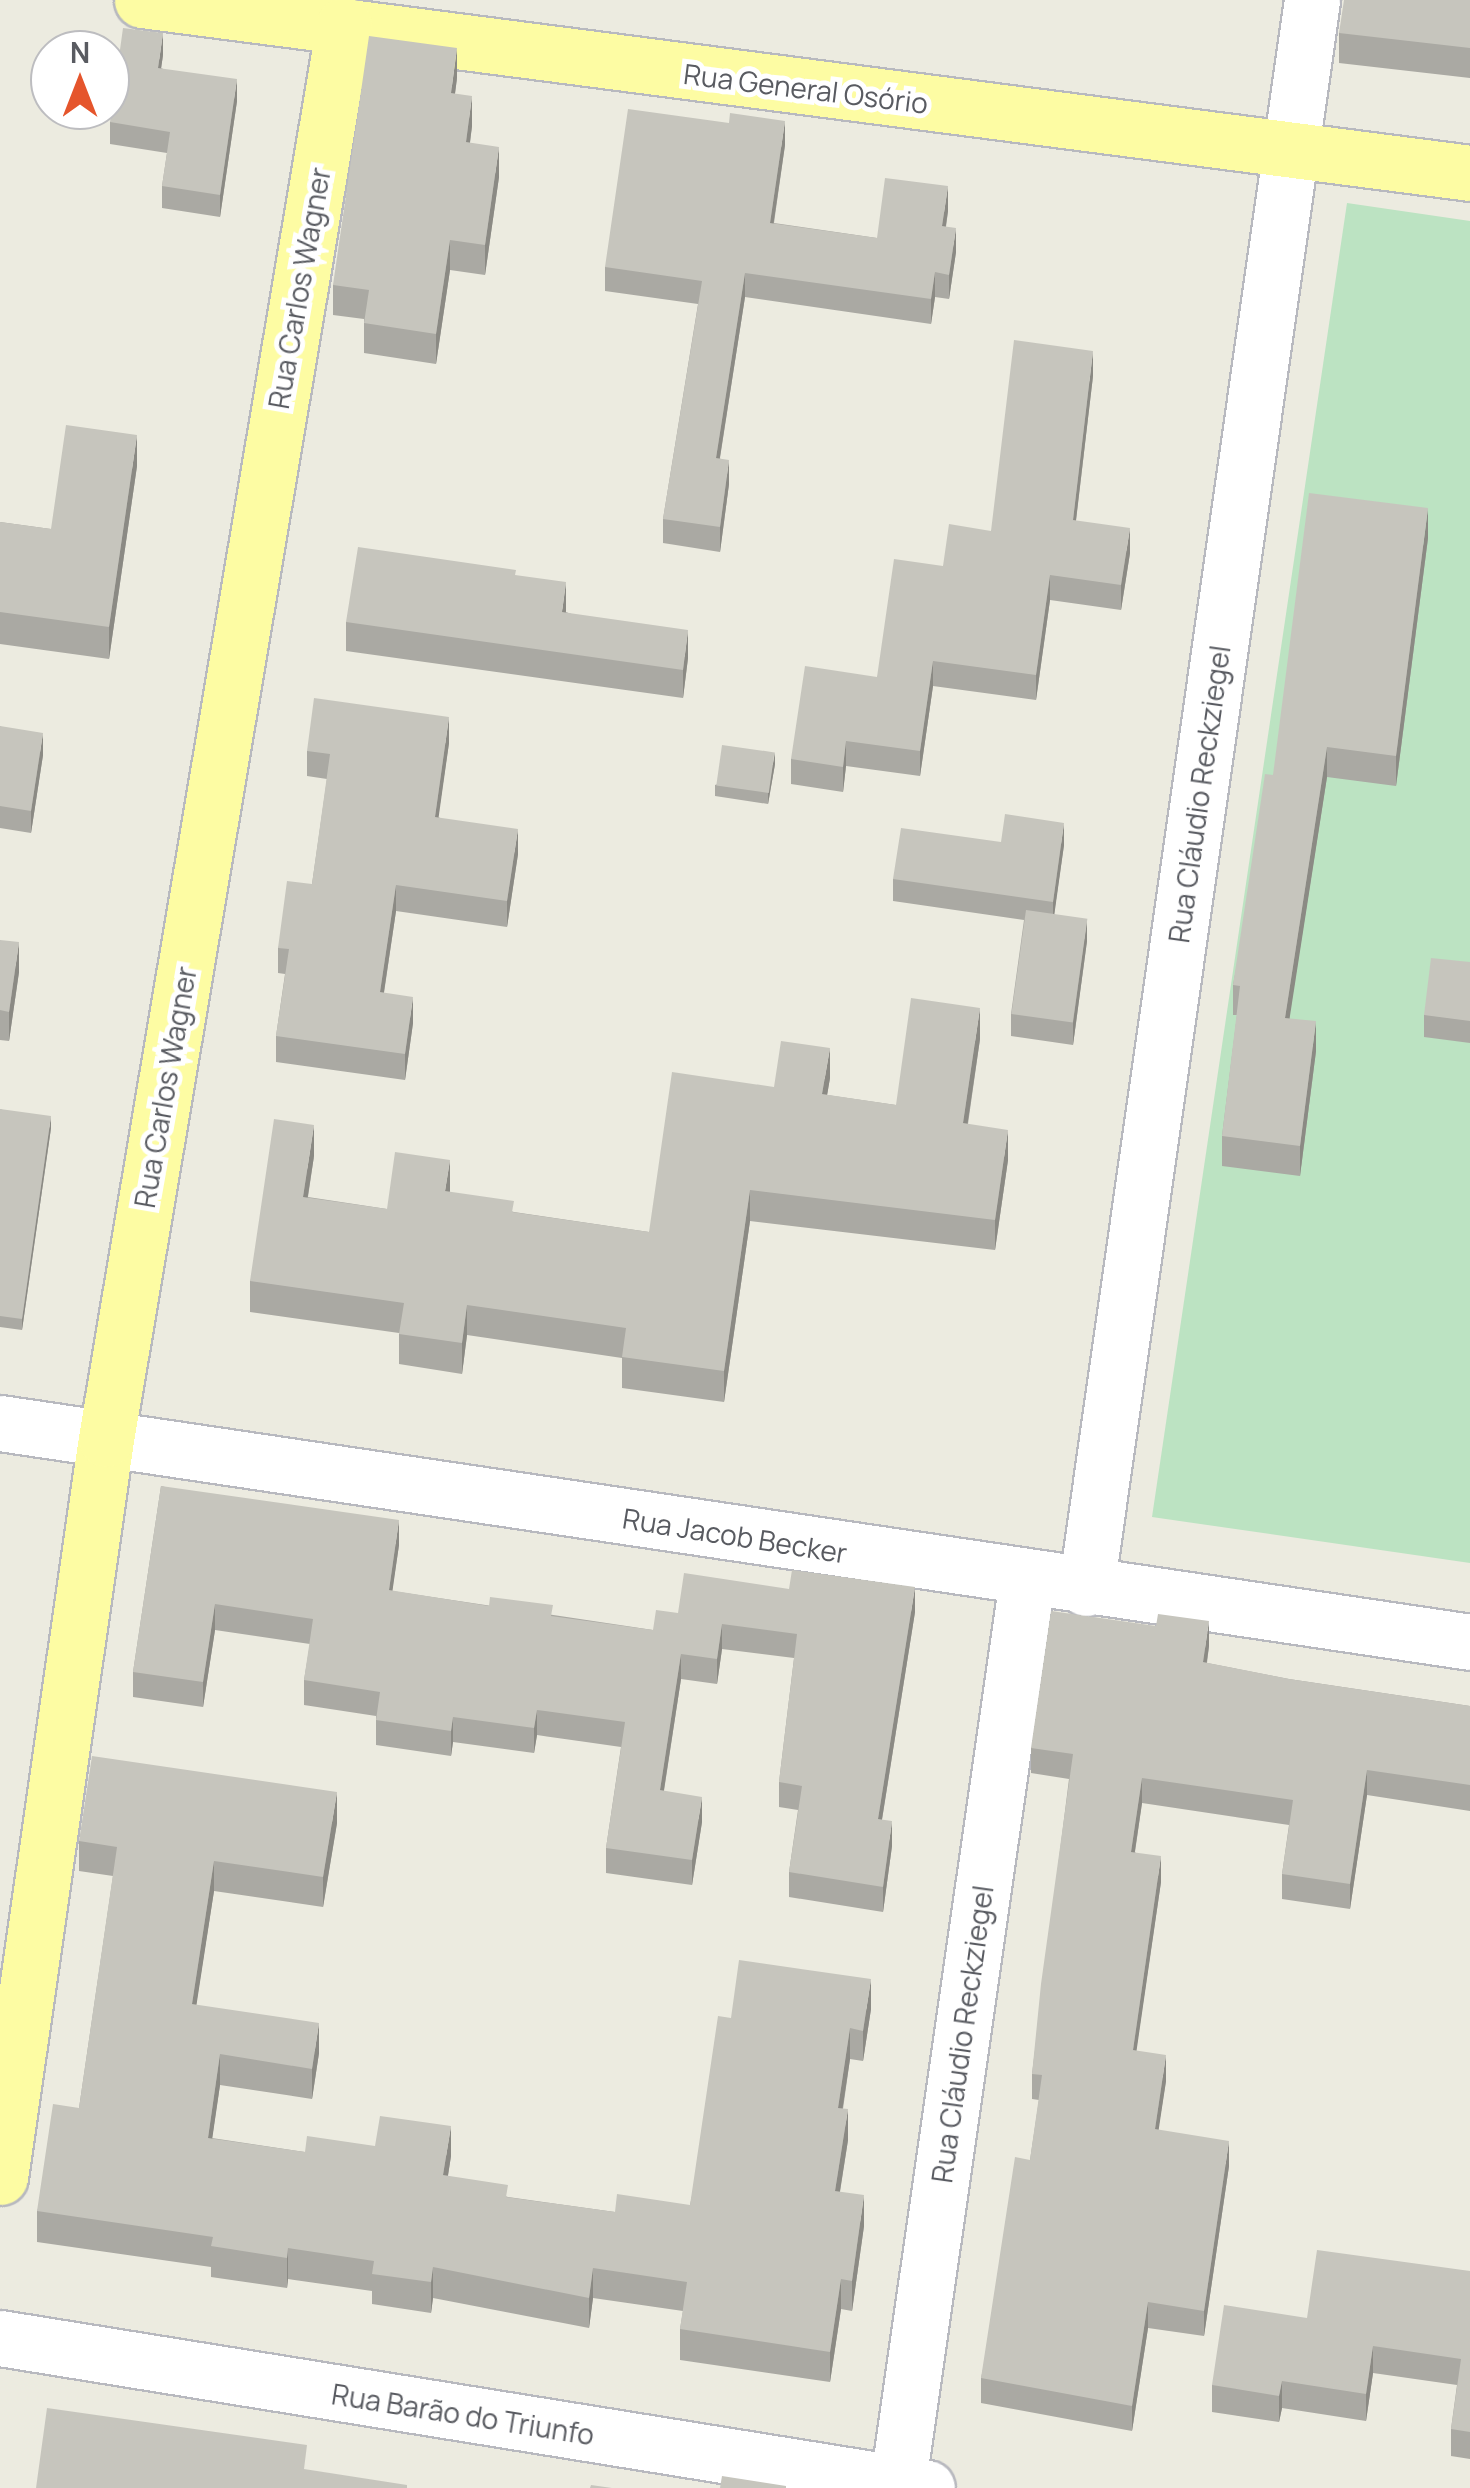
<!DOCTYPE html>
<html>
<head>
<meta charset="utf-8">
<style>
	body { margin:0 }
	#map { position:relative; width:1470px; height:2488px; overflow:hidden; background:#ecebe0; font-family:Manrope,sans-serif }
	div>[style] { position:absolute }
	[style*='--x'] { left:calc(var(--x)*1px); top:calc(var(--y)*1px); width:calc(var(--w)*1px); rotate:calc(var(--a)*1deg) }
	.green>* { inset:0; background:#bce3c2 }
	.roads { filter:drop-shadow(2px 0 #b8b9bf) drop-shadow(-2px 0 #b8b9bf) drop-shadow(0 2px #b8b9bf) drop-shadow(0 -2px #b8b9bf) }
	.minor>* { height:55px; margin:-27.5px; padding:0 27.5px; transform-origin:27.5px; border-radius:27.5px; background:#fff }
	.major>* { height:55px; margin:-27.5px; padding:0 27.5px; transform-origin:27.5px; border-radius:27.5px; background:#fdfca3 }
	.wall>* { inset:0; background:#aaa9a3 }
	.shaded-wall>* { inset:0; background:#8b8a84 }
	.building>* { inset:0; background:#c6c5bd; transform-origin:0 0 }
	span { translate:-50% -50%; white-space:nowrap; text-align:center; line-height:1.15; -webkit-text-stroke:10px #fff; paint-order:stroke }
	.street-label { font-size:28px; color:#595b61 }
	.north { position:absolute; left:30px; top:30px; width:100px; height:100px; box-sizing:border-box; background:#fff; border:2px solid #bdbdc0; border-radius:50%; rotate:0deg; font-size:28px; font-weight:700; line-height:40px; text-align:center; color:#595b61 }
	.north::after { content:''; display:block; margin:auto; width:35px; height:45px; background:#e5552c; clip-path:polygon(50% 0,100% 100%,50% 72%,0 100%) }
</style>
</head>
<body>
<div id="map">
	<div class="green">
		<i style="clip-path:polygon(1347px 203px,1470px 221px,1470px 1563px,1152px 1517px)"></i>
	</div>
	<div class="roads">
		<div class="minor">
			<i style="--x:0;--y:1423;--w:1486;--a:8.47"></i>
			<i style="--x:1086;--y:1588;--w:1604;--a:-81.9"></i>
			<i style="--x:0;--y:2338;--w:939;--a:9.19"></i>
			<i style="--x:897;--y:2488;--w:917;--a:-81.85"></i>
		</div>
		<div class="major">
			<i style="--x:142;--y:0;--w:1339;--a:7.42"></i>
			<i style="--x:0;--y:2177;--w:746;--a:-81.83"></i>
			<i style="--x:106;--y:1439;--w:1434;--a:-80.45"></i>
		</div>
	</div>
	<div class="wall">
		<i style="clip-path:polygon(1470px 0,1470px 78px,1339px 63px,1339px 33px)"></i>
		<i style="clip-path:polygon(163px 55px,161px 68px,237px 101px,220px 217px,162px 208px,162px 186px,167px 153px,110px 144px,110px 122px)"></i>
		<i style="clip-path:polygon(457px 78px,455px 94px,472px 126px,470px 143px,499px 177px,485px 275px,450px 270px,436px 364px,364px 353px,364px 319px,333px 315px,333px 285px)"></i>
		<i style="clip-path:polygon(785px 145px,774px 223px,877px 238px,948px 211px,946px 227px,956px 252px,949px 299px,935px 297px,931px 324px,745px 297px,720px 458px,729px 484px,720px 552px,663px 543px,663px 519px,698px 304px,605px 291px,605px 267px)"></i>
		<i style="clip-path:polygon(1093px 376px,1076px 521px,1130px 553px,1121px 610px,1050px 600px,1036px 700px,933px 686px,920px 776px,846px 766px,843px 792px,791px 784px,791px 759px,877px 677px,943px 566px,991px 531px)"></i>
		<i style="clip-path:polygon(137px 466px,109px 659px,0 644px,0 522px,51px 529px)"></i>
		<i style="clip-path:polygon(1428px 538px,1396px 786px,1327px 777px,1289px 1018px,1316px 1051px,1300px 1176px,1222px 1166px,1222px 1136px,1237px 1015px,1233px 1015px,1233px 985px,1273px 775px)"></i>
		<i style="clip-path:polygon(516px 576px,566px 612px,688px 658px,683px 698px,346px 651px,346px 622px)"></i>
		<i style="clip-path:polygon(0 726px,43px 755px,31px 833px,0 828px)"></i>
		<i style="clip-path:polygon(449px 743px,438px 817px,518px 854px,507px 927px,396px 911px,384px 993px,413px 1023px,405px 1080px,276px 1062px,276px 1036px,285px 974px,278px 973px,278px 948px,312px 884px,327px 779px,307px 776px,307px 751px)"></i>
		<i style="clip-path:polygon(775px 764px,768px 804px,715px 796px,715px 785px)"></i>
		<i style="clip-path:polygon(1001px 842px,1064px 845px,1054px 914px,1087px 941px,1073px 1045px,1011px 1036px,1011px 1014px,1024px 920px,893px 901px,893px 879px)"></i>
		<i style="clip-path:polygon(0 940px,19px 972px,9px 1041px,0 1040px)"></i>
		<i style="clip-path:polygon(1470px 962px,1470px 1043px,1424px 1037px,1424px 1015px)"></i>
		<i style="clip-path:polygon(980px 1039px,968px 1124px,1008px 1160px,995px 1250px,750px 1221px,724px 1402px,622px 1388px,622px 1358px,467px 1335px,462px 1374px,399px 1364px,399px 1333px,250px 1312px,250px 1281px,314px 1156px,308px 1197px,387px 1209px,449px 1192px,514px 1212px,649px 1232px,774px 1087px,830px 1078px,827px 1095px,896px 1105px)"></i>
		<i style="clip-path:polygon(0 1109px,51px 1128px,22px 1330px,0 1327px)"></i>
		<i style="clip-path:polygon(161px 1486px,399px 1545px,392px 1591px,653px 1630px,678px 1613px,915px 1612px,882px 1820px,892px 1846px,883px 1912px,789px 1897px,789px 1872px,798px 1810px,779px 1807px,779px 1782px,794px 1658px,722px 1649px,717px 1684px,681px 1679px,664px 1791px,702px 1822px,692px 1885px,606px 1873px,606px 1848px,621px 1747px,537px 1735px,534px 1753px,453px 1742px,451px 1756px,376px 1745px,376px 1716px,304px 1705px,304px 1680px,310px 1644px,215px 1630px,203px 1707px,133px 1697px,133px 1672px)"></i>
		<i style="clip-path:polygon(1209px 1646px,1207px 1663px,1289px 1679px,1470px 1706px,1470px 1811px,1367px 1795px,1350px 1909px,1282px 1899px,1282px 1874px,1289px 1825px,1142px 1803px,1135px 1852px,1161px 1882px,1136px 2051px,1166px 2081px,1158px 2130px,1229px 2166px,1204px 2336px,1148px 2328px,1132px 2431px,981px 2403px,981px 2378px,1030px 2160px,1039px 2100px,1032px 2099px,1032px 2074px,1069px 1779px,1031px 1773px,1031px 1748px)"></i>
		<i style="clip-path:polygon(337px 1823px,323px 1907px,214px 1891px,196px 2005px,319px 2053px,312px 2099px,220px 2085px,212px 2138px,305px 2152px,375px 2146px,451px 2156px,448px 2176px,508px 2197px,615px 2212px,690px 2205px,731px 2018px,871px 2009px,863px 2061px,850px 2059px,843px 2109px,848px 2140px,840px 2192px,864px 2226px,852px 2311px,841px 2309px,830px 2382px,680px 2360px,680px 2329px,683px 2311px,593px 2298px,589px 2328px,433px 2298px,431px 2313px,372px 2304px,372px 2291px,288px 2279px,287px 2288px,211px 2277px,211px 2267px,37px 2242px,37px 2211px,79px 2108px,113px 1876px,79px 1871px,79px 1841px)"></i>
		<i style="clip-path:polygon(1470px 2271px,1470px 2459px,1451px 2456px,1451px 2429px,1457px 2385px,1373px 2373px,1366px 2421px,1282px 2408px,1279px 2422px,1212px 2412px,1212px 2385px,1307px 2318px)"></i>
	</div>
	<div class="shaded-wall">
		<i style="clip-path:polygon(163px 33px,163px 55px,158px 90px,158px 68px)"></i>
		<i style="clip-path:polygon(457px 48px,457px 78px,451px 123px,451px 93px)"></i>
		<i style="clip-path:polygon(237px 79px,237px 101px,220px 217px,220px 195px)"></i>
		<i style="clip-path:polygon(472px 96px,472px 126px,466px 172px,466px 142px)"></i>
		<i style="clip-path:polygon(785px 121px,785px 145px,770px 247px,770px 223px)"></i>
		<i style="clip-path:polygon(499px 147px,499px 177px,485px 275px,485px 245px)"></i>
		<i style="clip-path:polygon(948px 186px,948px 211px,942px 251px,942px 226px)"></i>
		<i style="clip-path:polygon(956px 228px,956px 252px,949px 299px,949px 275px)"></i>
		<i style="clip-path:polygon(450px 240px,450px 270px,436px 364px,436px 334px)"></i>
		<i style="clip-path:polygon(935px 272px,935px 297px,931px 324px,931px 299px)"></i>
		<i style="clip-path:polygon(745px 273px,745px 297px,716px 482px,716px 458px)"></i>
		<i style="clip-path:polygon(1093px 351px,1093px 376px,1073px 545px,1073px 520px)"></i>
		<i style="clip-path:polygon(137px 435px,137px 466px,109px 659px,109px 627px)"></i>
		<i style="clip-path:polygon(729px 460px,729px 484px,720px 552px,720px 527px)"></i>
		<i style="clip-path:polygon(1428px 508px,1428px 538px,1396px 786px,1396px 756px)"></i>
		<i style="clip-path:polygon(1130px 528px,1130px 553px,1121px 610px,1121px 585px)"></i>
		<i style="clip-path:polygon(1050px 575px,1050px 600px,1036px 700px,1036px 675px)"></i>
		<i style="clip-path:polygon(566px 582px,566px 611px,562px 640px,562px 612px)"></i>
		<i style="clip-path:polygon(688px 630px,688px 658px,683px 698px,683px 670px)"></i>
		<i style="clip-path:polygon(933px 661px,933px 686px,920px 776px,920px 751px)"></i>
		<i style="clip-path:polygon(449px 717px,449px 743px,435px 843px,435px 817px)"></i>
		<i style="clip-path:polygon(43px 733px,43px 755px,31px 833px,31px 811px)"></i>
		<i style="clip-path:polygon(846px 741px,846px 766px,843px 792px,843px 767px)"></i>
		<i style="clip-path:polygon(1327px 747px,1327px 777px,1285px 1048px,1285px 1018px)"></i>
		<i style="clip-path:polygon(775px 752px,775px 764px,768px 804px,768px 792px)"></i>
		<i style="clip-path:polygon(1064px 823px,1064px 845px,1053px 924px,1053px 902px)"></i>
		<i style="clip-path:polygon(518px 829px,518px 854px,507px 927px,507px 901px)"></i>
		<i style="clip-path:polygon(396px 885px,396px 911px,380px 1018px,380px 992px)"></i>
		<i style="clip-path:polygon(1087px 919px,1087px 941px,1073px 1045px,1073px 1023px)"></i>
		<i style="clip-path:polygon(19px 942px,19px 972px,9px 1041px,9px 1012px)"></i>
		<i style="clip-path:polygon(413px 997px,413px 1023px,405px 1080px,405px 1054px)"></i>
		<i style="clip-path:polygon(980px 1008px,980px 1039px,963px 1154px,963px 1123px)"></i>
		<i style="clip-path:polygon(1316px 1021px,1316px 1051px,1300px 1176px,1300px 1146px)"></i>
		<i style="clip-path:polygon(830px 1048px,830px 1078px,822px 1125px,822px 1094px)"></i>
		<i style="clip-path:polygon(51px 1116px,51px 1128px,22px 1330px,22px 1319px)"></i>
		<i style="clip-path:polygon(314px 1125px,314px 1156px,303px 1227px,303px 1197px)"></i>
		<i style="clip-path:polygon(1008px 1130px,1008px 1160px,995px 1250px,995px 1220px)"></i>
		<i style="clip-path:polygon(450px 1160px,450px 1191px,445px 1222px,445px 1191px)"></i>
		<i style="clip-path:polygon(750px 1190px,750px 1221px,724px 1402px,724px 1371px)"></i>
		<i style="clip-path:polygon(467px 1305px,467px 1335px,462px 1374px,462px 1343px)"></i>
		<i style="clip-path:polygon(399px 1520px,399px 1545px,389px 1615px,389px 1590px)"></i>
		<i style="clip-path:polygon(915px 1587px,915px 1612px,878px 1844px,878px 1819px)"></i>
		<i style="clip-path:polygon(215px 1604px,215px 1630px,203px 1707px,203px 1682px)"></i>
		<i style="clip-path:polygon(1209px 1621px,1209px 1646px,1203px 1688px,1203px 1662px)"></i>
		<i style="clip-path:polygon(722px 1624px,722px 1649px,717px 1684px,717px 1659px)"></i>
		<i style="clip-path:polygon(681px 1654px,681px 1679px,660px 1815px,660px 1790px)"></i>
		<i style="clip-path:polygon(537px 1710px,537px 1735px,534px 1753px,534px 1728px)"></i>
		<i style="clip-path:polygon(453px 1717px,453px 1742px,451px 1756px,451px 1731px)"></i>
		<i style="clip-path:polygon(1367px 1770px,1367px 1795px,1350px 1909px,1350px 1884px)"></i>
		<i style="clip-path:polygon(1142px 1778px,1142px 1803px,1131px 1877px,1131px 1852px)"></i>
		<i style="clip-path:polygon(337px 1792px,337px 1823px,323px 1907px,323px 1877px)"></i>
		<i style="clip-path:polygon(702px 1797px,702px 1822px,692px 1885px,692px 1860px)"></i>
		<i style="clip-path:polygon(892px 1821px,892px 1846px,883px 1912px,883px 1887px)"></i>
		<i style="clip-path:polygon(1161px 1856px,1161px 1882px,1133px 2075px,1133px 2050px)"></i>
		<i style="clip-path:polygon(214px 1861px,214px 1891px,192px 2034px,192px 2004px)"></i>
		<i style="clip-path:polygon(871px 1979px,871px 2009px,863px 2061px,863px 2031px)"></i>
		<i style="clip-path:polygon(319px 2023px,319px 2053px,312px 2099px,312px 2069px)"></i>
		<i style="clip-path:polygon(850px 2028px,850px 2059px,838px 2138px,838px 2108px)"></i>
		<i style="clip-path:polygon(220px 2054px,220px 2085px,208px 2168px,208px 2138px)"></i>
		<i style="clip-path:polygon(1166px 2055px,1166px 2081px,1155px 2154px,1155px 2129px)"></i>
		<i style="clip-path:polygon(848px 2109px,848px 2140px,835px 2222px,835px 2191px)"></i>
		<i style="clip-path:polygon(451px 2126px,451px 2156px,443px 2206px,443px 2175px)"></i>
		<i style="clip-path:polygon(1229px 2141px,1229px 2166px,1204px 2336px,1204px 2311px)"></i>
		<i style="clip-path:polygon(864px 2195px,864px 2226px,852px 2311px,852px 2281px)"></i>
		<i style="clip-path:polygon(288px 2248px,288px 2279px,287px 2288px,287px 2258px)"></i>
		<i style="clip-path:polygon(433px 2267px,433px 2298px,431px 2313px,431px 2282px)"></i>
		<i style="clip-path:polygon(593px 2268px,593px 2298px,589px 2328px,589px 2298px)"></i>
		<i style="clip-path:polygon(841px 2279px,841px 2309px,830px 2382px,830px 2352px)"></i>
		<i style="clip-path:polygon(1148px 2302px,1148px 2328px,1132px 2431px,1132px 2406px)"></i>
		<i style="clip-path:polygon(1373px 2346px,1373px 2373px,1366px 2421px,1366px 2394px)"></i>
		<i style="clip-path:polygon(1282px 2381px,1282px 2408px,1279px 2422px,1279px 2396px)"></i>
	</div>
	<div class="building">
		<i style="clip-path:polygon(1344px 0,1470px 0,1470px 48px,1339px 33px)"></i>
		<i style="clip-path:polygon(123px 28px,163px 33px,158px 68px,237px 79px,220px 195px,162px 186px,170px 132px,110px 122px)"></i>
		<i style="clip-path:polygon(369px 36px,457px 48px,451px 93px,472px 96px,466px 142px,499px 147px,485px 245px,450px 240px,436px 334px,364px 323px,369px 290px,333px 285px)"></i>
		<i style="clip-path:polygon(628px 109px,729px 123px,730px 113px,785px 121px,770px 223px,877px 238px,885px 178px,948px 186px,942px 226px,956px 228px,949px 275px,935px 272px,931px 299px,745px 273px,716px 458px,729px 460px,720px 527px,663px 519px,702px 281px,605px 267px)"></i>
		<i style="clip-path:polygon(1014px 340px,1093px 351px,1073px 520px,1130px 528px,1121px 585px,1050px 575px,1036px 675px,933px 661px,920px 751px,846px 741px,843px 767px,791px 759px,805px 666px,877px 677px,894px 559px,943px 566px,949px 524px,991px 531px)"></i>
		<i style="clip-path:polygon(66px 425px,137px 435px,109px 627px,0 612px,0 522px,51px 529px)"></i>
		<i style="clip-path:polygon(1309px 493px,1428px 508px,1396px 756px,1327px 747px,1285px 1018px,1316px 1021px,1300px 1146px,1222px 1136px,1240px 986px,1233px 985px,1265px 774px,1273px 775px)"></i>
		<i style="clip-path:polygon(358px 547px,516px 570px,515px 575px,566px 582px,562px 612px,688px 630px,683px 670px,346px 622px)"></i>
		<i style="clip-path:polygon(314px 698px,449px 717px,435px 817px,518px 829px,507px 901px,396px 885px,380px 992px,413px 997px,405px 1054px,276px 1036px,289px 949px,278px 948px,287px 881px,312px 884px,330px 754px,307px 751px)"></i>
		<i style="clip-path:polygon(0 726px,43px 733px,31px 811px,0 806px)"></i>
		<i style="left:722px;top:745px;width:53px;height:41px;rotate:8deg"></i>
		<i style="clip-path:polygon(1005px 814px,1064px 823px,1053px 902px,893px 879px,901px 828px,1001px 842px)"></i>
		<i style="left:1026px;top:910px;width:62px;height:105px;rotate:8deg"></i>
		<i style="clip-path:polygon(0 940px,19px 942px,9px 1012px,0 1010px)"></i>
		<i style="clip-path:polygon(1431px 958px,1470px 962px,1470px 1021px,1424px 1015px)"></i>
		<i style="clip-path:polygon(911px 998px,980px 1008px,963px 1123px,1008px 1130px,995px 1220px,750px 1190px,724px 1371px,622px 1357px,626px 1328px,467px 1305px,462px 1343px,399px 1334px,404px 1303px,250px 1281px,274px 1119px,314px 1125px,303px 1197px,387px 1209px,395px 1152px,450px 1160px,445px 1191px,514px 1201px,512px 1212px,649px 1232px,672px 1072px,774px 1087px,781px 1041px,830px 1048px,822px 1094px,896px 1105px)"></i>
		<i style="clip-path:polygon(0 1109px,51px 1116px,22px 1319px,0 1316px)"></i>
		<i style="clip-path:polygon(161px 1486px,399px 1520px,389px 1590px,489px 1606px,490px 1597px,553px 1605px,551px 1616px,653px 1630px,656px 1610px,678px 1613px,684px 1573px,789px 1589px,792px 1570px,915px 1587px,878px 1819px,892px 1821px,883px 1887px,789px 1872px,802px 1786px,779px 1782px,797px 1634px,722px 1624px,717px 1659px,681px 1654px,660px 1790px,702px 1797px,692px 1860px,606px 1848px,625px 1722px,537px 1710px,534px 1728px,453px 1717px,451px 1731px,376px 1720px,380px 1692px,304px 1680px,313px 1619px,215px 1604px,203px 1682px,133px 1672px)"></i>
		<i style="clip-path:polygon(1051px 1611px,1156px 1626px,1158px 1614px,1209px 1621px,1203px 1662px,1289px 1679px,1470px 1706px,1470px 1785px,1367px 1770px,1350px 1884px,1282px 1874px,1293px 1800px,1142px 1778px,1131px 1852px,1161px 1856px,1133px 2050px,1166px 2055px,1155px 2129px,1229px 2141px,1204px 2311px,1148px 2302px,1132px 2406px,981px 2378px,1015px 2157px,1030px 2160px,1042px 2075px,1032px 2074px,1041px 1984px,1073px 1754px,1031px 1748px)"></i>
		<i style="clip-path:polygon(92px 1756px,337px 1792px,323px 1877px,214px 1861px,192px 2004px,319px 2023px,312px 2069px,220px 2054px,208px 2138px,305px 2152px,307px 2136px,375px 2146px,380px 2116px,451px 2126px,443px 2175px,508px 2185px,506px 2197px,615px 2212px,617px 2194px,690px 2205px,718px 2016px,731px 2018px,739px 1960px,871px 1979px,863px 2031px,850px 2028px,838px 2108px,848px 2109px,835px 2191px,864px 2195px,852px 2281px,841px 2279px,830px 2352px,680px 2329px,687px 2282px,593px 2268px,589px 2298px,433px 2267px,431px 2282px,372px 2274px,374px 2261px,288px 2248px,287px 2258px,211px 2246px,213px 2237px,37px 2211px,53px 2104px,79px 2108px,117px 1847px,79px 1841px)"></i>
		<i style="clip-path:polygon(1317px 2250px,1470px 2271px,1470px 2432px,1451px 2429px,1461px 2359px,1373px 2346px,1366px 2394px,1282px 2381px,1279px 2396px,1212px 2385px,1224px 2305px,1307px 2318px)"></i>
		<i style="clip-path:polygon(47px 2408px,307px 2445px,304px 2469px,407px 2485px,407px 2488px,36px 2488px)"></i>
		<i style="clip-path:polygon(722px 2476px,786px 2486px,786px 2488px,720px 2488px)"></i>
		<i style="clip-path:polygon(591px 2485px,612px 2488px,590px 2488px)"></i>
	</div>
	<div class="street-label">
		<span style="left:806px;top:88px;rotate:7deg">Rua General Osório</span>
		<span style="left:299px;top:288px;rotate:-80deg">Rua Carlos Wagner</span>
		<span style="left:1199px;top:794px;rotate:-82deg">Rua Cláudio Reckziegel</span>
		<span style="left:165px;top:1087px;rotate:-80deg">Rua Carlos Wagner</span>
		<span style="left:735px;top:1535px;rotate:9deg">Rua Jacob Becker</span>
		<span style="left:962px;top:2034px;rotate:-82deg">Rua Cláudio Reckziegel</span>
		<span style="left:463px;top:2414px;rotate:9deg">Rua Barão do Triunfo</span>
	</div>
	<div class="north">N</div>
</div>
</body>
</html>
